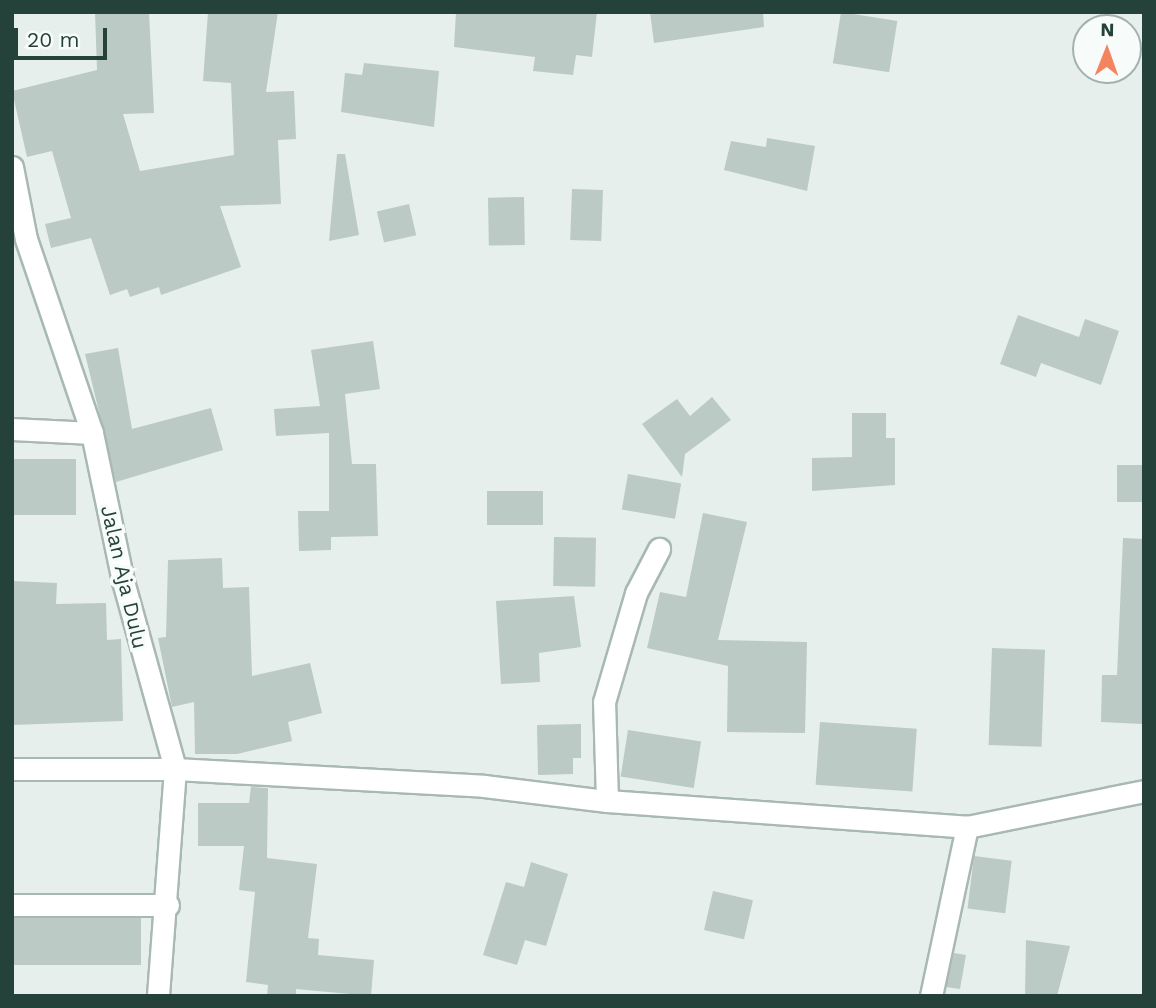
<!DOCTYPE html>
<html>
<head>
<meta charset="utf-8">
<style>
	body { margin:0 }
	#map { position:relative; width:1156px; height:1008px; overflow:hidden; background:#e6efeb; font-family:"Work Sans",sans-serif }
	div>[style] { position:absolute }
	[style*='--x'] { left:calc(var(--x)*1px); top:calc(var(--y)*1px); width:calc(var(--w)*1px); rotate:calc(var(--a)*1deg) }
	.building>* { inset:0; background:#bbcac4; transform-origin:0 0 }
	.roads { filter:drop-shadow(2px 0 #a8b8b2) drop-shadow(-2px 0 #a8b8b2) drop-shadow(0 2px #a8b8b2) drop-shadow(0 -2px #a8b8b2) }
	.minor>* { height:21px; margin:-10.5px; padding:0 10.5px; transform-origin:10.5px; border-radius:10.5px; background:#fff }
	span { translate:-50% -50%; white-space:nowrap; text-align:center; line-height:1.15; -webkit-text-stroke:7px #f7fbf9; paint-order:stroke }
	.street-label { font-size:21px; color:#24423a }
	.frame { position:absolute; inset:0; border:14px solid #24423a; pointer-events:none }
	.north { position:absolute; left:1072px; top:14px; width:70px; height:70px; box-sizing:border-box; background:#f7fbf9; border:2px solid #a3b1ad; border-radius:50%; rotate:1deg; font-size:19px; font-weight:700; line-height:28px; text-align:center; color:#24423a }
	.north::after { content:''; display:block; margin:auto; width:24px; height:32px; background:#f4845f; clip-path:polygon(50% 0,100% 100%,50% 72%,0 100%) }
	.scale { position:absolute; left:14px; top:28px; width:93px; height:32px; box-sizing:border-box; border:4px solid #24423a; border-top:0; padding-left:9px; font-size:21px; line-height:24px; white-space:nowrap; color:#24423a; -webkit-text-stroke:5px #f7fbf9; paint-order:stroke }
</style>
</head>
<body>
<div id="map">
	<div class="building">
		<i style="clip-path:polygon(95px 12px,149px 12px,154px 113px,123px 114px,140px 171px,234px 155px,231px 83px,203px 81px,208px 12px,278px 12px,266px 92px,294px 91px,296px 139px,278px 140px,281px 204px,220px 206px,241px 267px,161px 295px,159px 287px,130px 297px,127px 289px,110px 295px,91px 238px,51px 248px,45px 224px,71px 218px,52px 151px,27px 157px,12px 91px,97px 70px)"></i>
		<i style="clip-path:polygon(456px 12px,597px 12px,592px 57px,576px 55px,573px 75px,533px 71px,535px 57px,454px 47px)"></i>
		<i style="clip-path:polygon(650px 12px,763px 12px,764px 27px,654px 43px)"></i>
		<i style="left:841px;top:12px;width:57px;height:52px;rotate:9deg"></i>
		<i style="clip-path:polygon(364px 63px,439px 71px,434px 127px,341px 112px,345px 73px,362px 75px)"></i>
		<i style="clip-path:polygon(767px 138px,815px 146px,807px 191px,724px 170px,731px 141px,766px 147px)"></i>
		<i style="clip-path:polygon(337px 154px,345px 154px,359px 235px,329px 241px)"></i>
		<i style="left:572px;top:189px;width:31px;height:51px;rotate:2deg"></i>
		<i style="left:524px;top:197px;width:48px;height:36px;rotate:89deg"></i>
		<i style="left:409px;top:204px;width:32px;height:33px;rotate:77deg"></i>
		<i style="clip-path:polygon(1018px 315px,1079px 337px,1085px 319px,1119px 331px,1101px 385px,1041px 363px,1036px 377px,1000px 364px)"></i>
		<i style="clip-path:polygon(373px 341px,380px 389px,345px 394px,352px 464px,376px 464px,378px 536px,331px 537px,331px 550px,299px 551px,298px 511px,329px 511px,329px 433px,276px 436px,274px 409px,320px 406px,311px 350px)"></i>
		<i style="clip-path:polygon(118px 348px,132px 429px,211px 408px,223px 450px,116px 482px,85px 354px)"></i>
		<i style="clip-path:polygon(712px 397px,731px 420px,685px 454px,682px 477px,642px 424px,677px 399px,690px 416px)"></i>
		<i style="clip-path:polygon(852px 413px,886px 413px,886px 438px,895px 438px,895px 485px,812px 491px,812px 458px,852px 457px)"></i>
		<i style="left:12px;top:459px;width:64px;height:56px"></i>
		<i style="left:1144px;top:465px;width:37px;height:27px;rotate:90deg"></i>
		<i style="left:628px;top:474px;width:54px;height:36px;rotate:10deg"></i>
		<i style="left:543px;top:491px;width:34px;height:56px;rotate:90deg"></i>
		<i style="clip-path:polygon(703px 513px,747px 522px,718px 640px,807px 642px,805px 733px,727px 732px,728px 666px,647px 648px,660px 592px,686px 597px)"></i>
		<i style="left:554px;top:537px;width:42px;height:49px;rotate:1deg"></i>
		<i style="clip-path:polygon(1123px 538px,1144px 539px,1142px 724px,1101px 722px,1102px 675px,1117px 675px)"></i>
		<i style="clip-path:polygon(222px 558px,223px 588px,249px 587px,252px 676px,310px 663px,322px 713px,288px 722px,292px 741px,237px 754px,195px 754px,194px 702px,172px 707px,158px 638px,166px 637px,168px 560px)"></i>
		<i style="clip-path:polygon(12px 581px,57px 583px,56px 604px,106px 603px,107px 640px,121px 639px,123px 721px,12px 725px)"></i>
		<i style="clip-path:polygon(574px 596px,581px 647px,539px 653px,540px 682px,501px 684px,496px 601px)"></i>
		<i style="left:992px;top:648px;width:53px;height:97px;rotate:2deg"></i>
		<i style="left:820px;top:722px;width:97px;height:63px;rotate:4deg"></i>
		<i style="clip-path:polygon(581px 724px,581px 758px,573px 758px,573px 774px,538px 775px,537px 725px)"></i>
		<i style="left:628px;top:730px;width:74px;height:47px;rotate:9deg"></i>
		<i style="clip-path:polygon(251px 787px,268px 788px,267px 858px,317px 864px,308px 938px,319px 939px,318px 955px,374px 960px,371px 996px,296px 989px,296px 996px,267px 996px,268px 985px,246px 982px,255px 892px,239px 890px,244px 846px,198px 846px,198px 803px,249px 803px)"></i>
		<i style="left:974px;top:856px;width:38px;height:53px;rotate:7deg"></i>
		<i style="clip-path:polygon(531px 862px,568px 874px,546px 946px,525px 940px,517px 965px,483px 955px,506px 882px,524px 887px)"></i>
		<i style="left:713px;top:891px;width:41px;height:40px;rotate:13deg"></i>
		<i style="left:12px;top:918px;width:129px;height:47px"></i>
		<i style="clip-path:polygon(1026px 940px,1070px 946px,1057px 996px,1025px 996px)"></i>
		<i style="clip-path:polygon(954px 953px,966px 955px,960px 989px,946px 987px)"></i>
	</div>
	<div class="roads">
		<div class="minor">
			<i style="--x:12;--y:167;--w:73;--a:79"></i>
			<i style="--x:26;--y:239;--w:205;--a:71.2"></i>
			<i style="--x:92;--y:433;--w:151;--a:78.2"></i>
			<i style="--x:123;--y:581;--w:195;--a:74.5"></i>
			<i style="--x:175;--y:769;--w:228;--a:94.3"></i>
			<i style="--x:12;--y:429;--w:80;--a:2.9"></i>
			<i style="--x:12;--y:769;--w:163;--a:0"></i>
			<i style="--x:175;--y:769;--w:309;--a:3.1"></i>
			<i style="--x:484;--y:786;--w:124;--a:7"></i>
			<i style="--x:607;--y:801;--w:361;--a:4.1"></i>
			<i style="--x:967;--y:827;--w:181;--a:-11.5"></i>
			<i style="--x:607;--y:801;--w:99;--a:-91.7"></i>
			<i style="--x:604;--y:702;--w:114;--a:-73.6"></i>
			<i style="--x:636;--y:593;--w:50;--a:-62.4"></i>
			<i style="--x:12;--y:905;--w:156;--a:0"></i>
			<i style="--x:931;--y:996;--w:173;--a:-78"></i>
		</div>
	</div>
	<div class="street-label">
		<span style="left:124px;top:577px;rotate:77deg">Jalan Aja Dulu</span>
	</div>
	<div class="frame"></div>
	<div class="north">N</div>
	<div class="scale">20 m</div>
</div>
</body>
</html>
